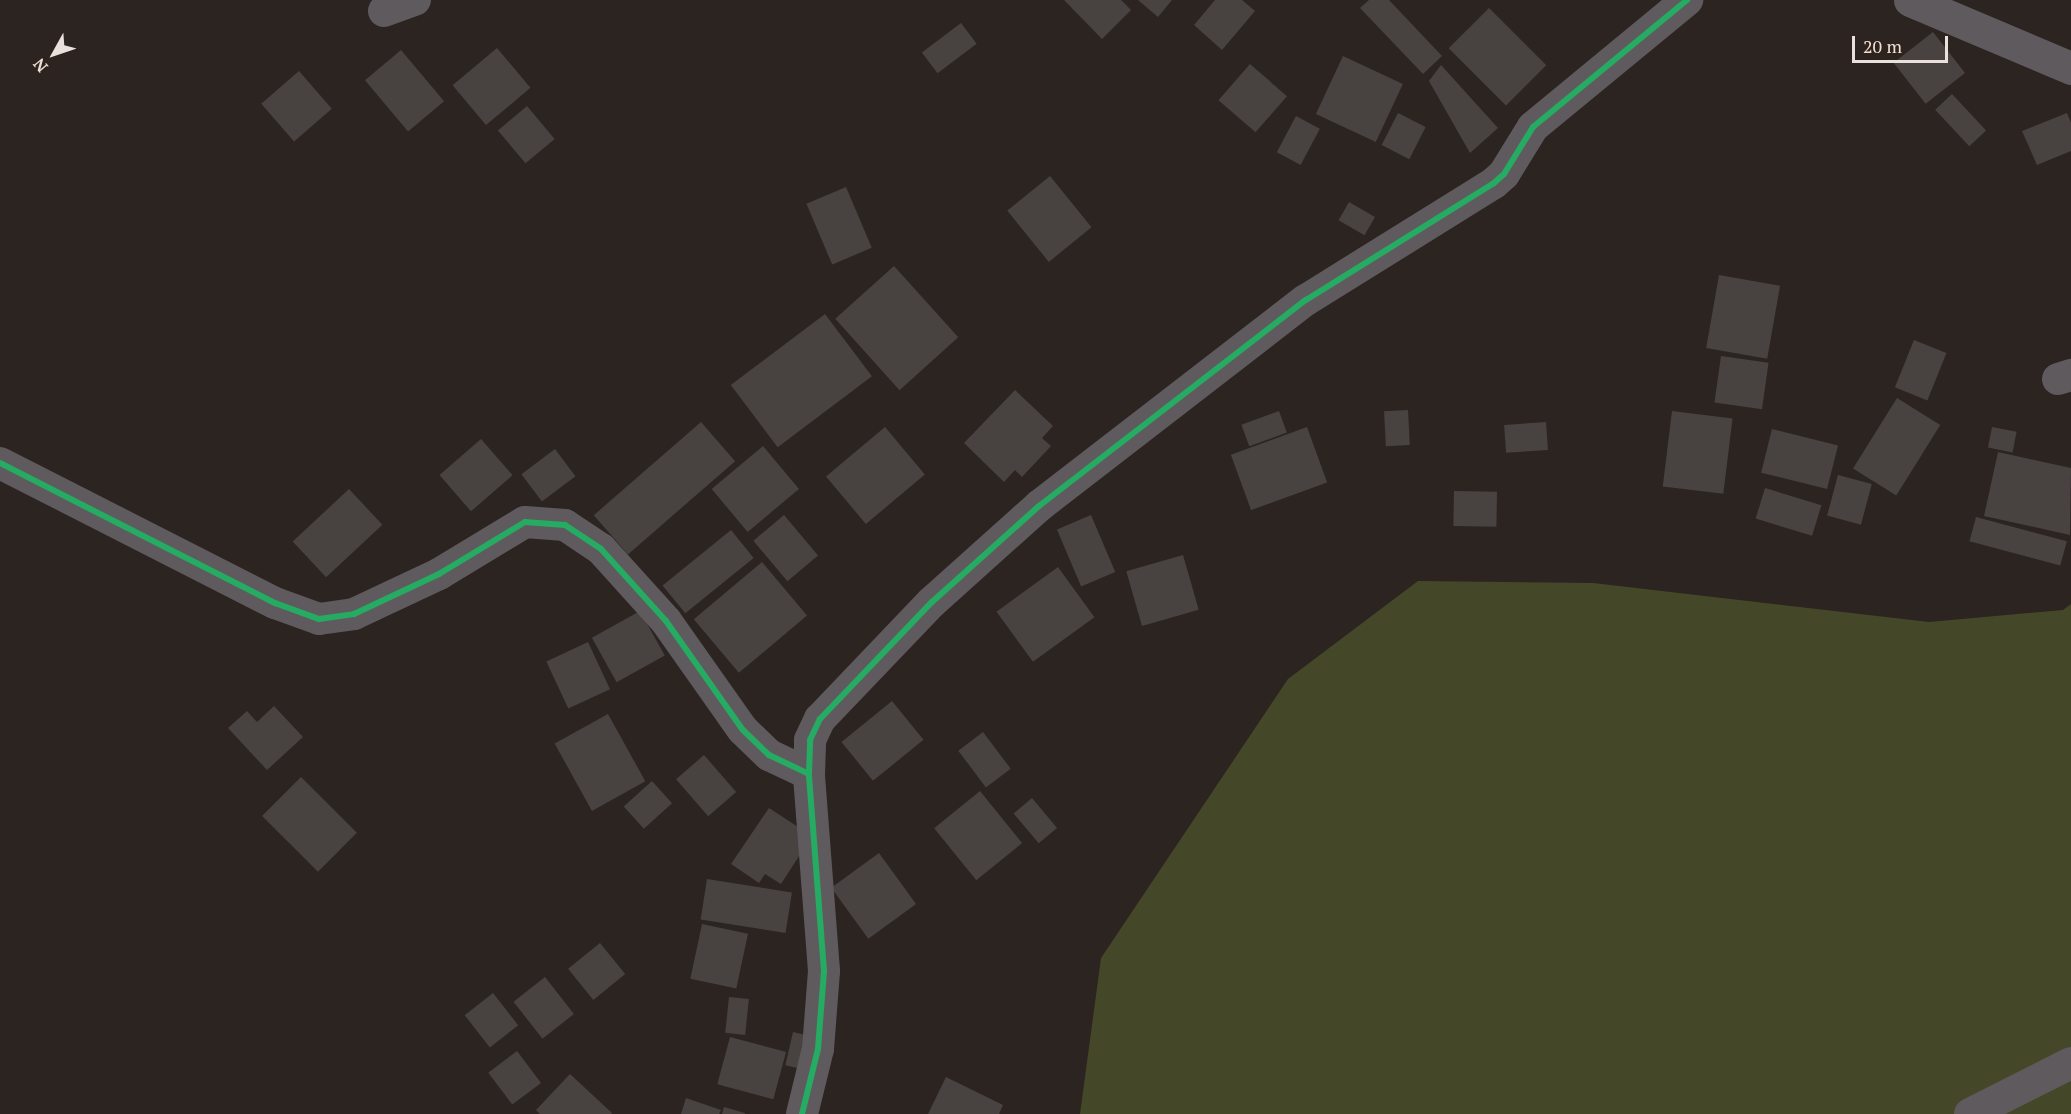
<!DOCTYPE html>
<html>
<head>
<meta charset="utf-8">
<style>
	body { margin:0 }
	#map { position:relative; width:2071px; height:1114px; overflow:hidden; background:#2c2420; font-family:"PT Serif",serif }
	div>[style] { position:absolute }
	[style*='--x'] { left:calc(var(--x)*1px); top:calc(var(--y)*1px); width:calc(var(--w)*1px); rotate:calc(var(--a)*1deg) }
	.green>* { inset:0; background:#454729 }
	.building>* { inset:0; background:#484241; transform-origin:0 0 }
	.minor>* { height:32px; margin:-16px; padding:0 16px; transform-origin:16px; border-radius:16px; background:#5f5a5e }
	.tertiary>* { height:33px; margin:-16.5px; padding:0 16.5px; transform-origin:16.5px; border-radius:16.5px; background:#5f5a5e }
	.cycleway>* { height:6px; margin:-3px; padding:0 3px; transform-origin:3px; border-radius:3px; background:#26ab63 }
	span { translate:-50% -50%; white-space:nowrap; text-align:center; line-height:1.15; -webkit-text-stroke:4.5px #31231b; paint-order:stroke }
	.north { position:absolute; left:24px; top:24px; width:60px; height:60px; -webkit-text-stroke:4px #31231b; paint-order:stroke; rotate:230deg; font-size:16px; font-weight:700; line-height:24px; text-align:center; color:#ebe1dc }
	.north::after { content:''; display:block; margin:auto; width:21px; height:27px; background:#ebe1dc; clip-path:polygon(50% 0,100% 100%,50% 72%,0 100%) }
	.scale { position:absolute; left:1852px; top:36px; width:96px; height:27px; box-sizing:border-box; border:3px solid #ebe1dc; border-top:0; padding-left:8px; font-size:18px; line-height:21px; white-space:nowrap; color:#ebe1dc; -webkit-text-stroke:4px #31231b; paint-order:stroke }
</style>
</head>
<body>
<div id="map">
	<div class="green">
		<i style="clip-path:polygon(1418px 581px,1593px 583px,1929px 622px,2063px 610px,2071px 604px,2071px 1114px,1080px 1114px,1101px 958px,1288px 679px)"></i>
	</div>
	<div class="building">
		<i style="clip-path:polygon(1064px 0,1121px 0,1131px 10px,1102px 39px)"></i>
		<i style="clip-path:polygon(1138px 0,1172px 0,1158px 17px)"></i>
		<i style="clip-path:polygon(1215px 0,1242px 0,1255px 11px,1222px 50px,1194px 25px)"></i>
		<i style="clip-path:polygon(1369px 0,1389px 0,1442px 56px,1423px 74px,1360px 8px)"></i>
		<i style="left:1489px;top:8px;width:81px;height:57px;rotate:45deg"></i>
		<i style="left:961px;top:23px;width:26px;height:49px;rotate:53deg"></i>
		<i style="left:1933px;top:32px;width:52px;height:50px;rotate:52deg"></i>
		<i style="left:497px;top:48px;width:52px;height:58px;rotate:50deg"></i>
		<i style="left:401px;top:50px;width:67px;height:47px;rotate:50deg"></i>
		<i style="left:1343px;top:56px;width:66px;height:64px;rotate:25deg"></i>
		<i style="left:1250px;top:64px;width:49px;height:48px;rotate:41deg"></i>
		<i style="clip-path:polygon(1441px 65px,1498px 128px,1470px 153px,1429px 81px)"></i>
		<i style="left:299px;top:71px;width:50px;height:50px;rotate:49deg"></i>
		<i style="left:1952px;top:94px;width:50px;height:23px;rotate:47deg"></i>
		<i style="left:527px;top:106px;width:43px;height:38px;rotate:50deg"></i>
		<i style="left:1398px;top:113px;width:31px;height:36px;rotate:27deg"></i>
		<i style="clip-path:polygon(2067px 113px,2071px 123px,2071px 151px,2037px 165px,2022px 131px)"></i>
		<i style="left:1296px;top:116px;width:27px;height:41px;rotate:28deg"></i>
		<i style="left:1050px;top:176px;width:66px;height:55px;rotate:51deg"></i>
		<i style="left:846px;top:187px;width:66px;height:43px;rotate:67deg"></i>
		<i style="left:1349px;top:202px;width:30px;height:21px;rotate:30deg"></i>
		<i style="left:894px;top:266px;width:96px;height:79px;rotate:48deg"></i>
		<i style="left:1719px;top:275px;width:62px;height:74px;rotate:10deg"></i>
		<i style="left:825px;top:314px;width:78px;height:118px;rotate:53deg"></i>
		<i style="left:1914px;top:340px;width:35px;height:51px;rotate:22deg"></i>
		<i style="left:1721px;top:356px;width:48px;height:47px;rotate:8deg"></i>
		<i style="clip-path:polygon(1015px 390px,1053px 426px,1042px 438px,1051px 446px,1022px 477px,1015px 470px,1004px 482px,964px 443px)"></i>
		<i style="left:1897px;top:398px;width:51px;height:83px;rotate:32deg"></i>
		<i style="left:1408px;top:410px;width:35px;height:24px;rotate:87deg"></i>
		<i style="left:1279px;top:411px;width:23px;height:40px;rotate:70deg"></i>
		<i style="left:1672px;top:411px;width:61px;height:76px;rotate:7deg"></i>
		<i style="left:701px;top:422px;width:52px;height:142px;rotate:49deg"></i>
		<i style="left:1546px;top:422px;width:28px;height:42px;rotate:86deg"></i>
		<i style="left:885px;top:427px;width:62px;height:77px;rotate:50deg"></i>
		<i style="left:1307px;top:427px;width:59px;height:81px;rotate:70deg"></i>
		<i style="left:1992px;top:427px;width:25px;height:21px;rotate:11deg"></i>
		<i style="left:1772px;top:429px;width:68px;height:45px;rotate:14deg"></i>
		<i style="left:481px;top:439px;width:48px;height:55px;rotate:49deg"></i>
		<i style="left:763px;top:446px;width:56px;height:67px;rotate:50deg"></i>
		<i style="left:555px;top:449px;width:34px;height:42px;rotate:53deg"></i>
		<i style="clip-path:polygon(1998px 452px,2071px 468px,2070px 535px,1984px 516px)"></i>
		<i style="left:1838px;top:475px;width:35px;height:42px;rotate:15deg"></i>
		<i style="left:1765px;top:488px;width:59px;height:32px;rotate:17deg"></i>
		<i style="left:349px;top:489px;width:49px;height:77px;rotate:47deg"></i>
		<i style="left:1454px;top:491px;width:43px;height:35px;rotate:1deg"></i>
		<i style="left:784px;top:515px;width:53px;height:40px;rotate:50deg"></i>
		<i style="left:1091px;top:515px;width:62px;height:37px;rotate:67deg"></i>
		<i style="left:1976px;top:517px;width:94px;height:25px;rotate:15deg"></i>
		<i style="left:731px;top:530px;width:36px;height:88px;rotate:51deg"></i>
		<i style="left:1183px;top:555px;width:57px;height:59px;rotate:74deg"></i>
		<i style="left:762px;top:562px;width:70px;height:89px;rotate:50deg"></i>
		<i style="left:1058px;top:567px;width:62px;height:76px;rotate:54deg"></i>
		<i style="left:640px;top:611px;width:51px;height:55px;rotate:61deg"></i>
		<i style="left:588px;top:642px;width:52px;height:46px;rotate:65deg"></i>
		<i style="left:892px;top:701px;width:50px;height:65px;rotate:51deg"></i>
		<i style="clip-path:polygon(274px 706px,303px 737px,267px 770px,228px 728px,247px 711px,257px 722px)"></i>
		<i style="left:608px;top:714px;width:77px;height:61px;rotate:61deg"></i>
		<i style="left:983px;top:732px;width:46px;height:31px;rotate:53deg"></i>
		<i style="left:704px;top:755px;width:49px;height:37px;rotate:49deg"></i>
		<i style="left:301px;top:777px;width:79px;height:55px;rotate:45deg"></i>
		<i style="left:652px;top:781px;width:30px;height:38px;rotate:48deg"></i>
		<i style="left:980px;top:791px;width:67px;height:59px;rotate:51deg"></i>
		<i style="left:1032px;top:798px;width:39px;height:24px;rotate:50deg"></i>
		<i style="clip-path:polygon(769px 808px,812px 836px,781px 884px,765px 874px,759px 883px,731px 864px)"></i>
		<i style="left:879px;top:853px;width:63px;height:59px;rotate:54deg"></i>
		<i style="left:707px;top:879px;width:86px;height:41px;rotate:9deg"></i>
		<i style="left:702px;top:924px;width:47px;height:56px;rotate:12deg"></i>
		<i style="left:600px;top:943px;width:40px;height:41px;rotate:51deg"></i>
		<i style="left:545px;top:977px;width:47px;height:40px;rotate:52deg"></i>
		<i style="left:493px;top:993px;width:41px;height:36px;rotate:52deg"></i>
		<i style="left:729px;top:997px;width:20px;height:36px;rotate:6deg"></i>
		<i style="left:793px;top:1032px;width:18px;height:34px;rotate:13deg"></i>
		<i style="left:730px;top:1037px;width:58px;height:49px;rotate:15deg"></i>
		<i style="left:517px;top:1051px;width:40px;height:36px;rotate:53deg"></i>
		<i style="clip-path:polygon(570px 1074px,612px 1113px,611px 1114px,540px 1114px,536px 1110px)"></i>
		<i style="clip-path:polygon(946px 1077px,1003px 1105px,999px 1114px,928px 1114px)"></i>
		<i style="clip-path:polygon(686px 1098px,721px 1110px,719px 1114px,681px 1114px)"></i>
		<i style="clip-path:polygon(724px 1107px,745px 1113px,745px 1114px,722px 1114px)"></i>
	</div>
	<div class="minor">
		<i style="--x:384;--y:11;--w:33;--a:-20"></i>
		<i style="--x:2058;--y:379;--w:14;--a:-17"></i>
		<i style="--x:0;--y:463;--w:309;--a:27"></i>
		<i style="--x:275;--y:603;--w:47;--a:20"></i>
		<i style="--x:319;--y:619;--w:35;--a:-8"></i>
		<i style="--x:354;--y:614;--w:94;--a:-25.2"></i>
		<i style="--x:439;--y:574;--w:100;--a:-31.2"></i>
		<i style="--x:525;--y:522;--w:40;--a:4.3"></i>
		<i style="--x:565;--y:525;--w:43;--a:33.7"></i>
		<i style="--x:601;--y:549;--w:97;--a:47.9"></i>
		<i style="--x:666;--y:621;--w:133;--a:54.8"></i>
		<i style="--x:743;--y:730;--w:36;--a:44"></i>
		<i style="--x:769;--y:755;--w:44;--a:25.4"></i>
		<i style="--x:802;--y:1114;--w:67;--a:-76.2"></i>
		<i style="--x:818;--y:1049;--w:78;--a:-85.6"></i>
		<i style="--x:824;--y:971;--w:198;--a:-94.4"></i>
		<i style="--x:809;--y:774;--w:34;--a:-88"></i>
		<i style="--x:810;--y:740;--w:23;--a:-65"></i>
		<i style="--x:820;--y:719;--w:162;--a:-46.3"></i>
		<i style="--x:932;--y:602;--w:144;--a:-41.9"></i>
		<i style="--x:1039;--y:506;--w:337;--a:-37.7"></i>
		<i style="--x:1306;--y:300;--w:221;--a:-31.9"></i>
		<i style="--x:1494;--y:183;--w:13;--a:-42"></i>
		<i style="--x:1504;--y:174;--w:55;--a:-58.3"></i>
		<i style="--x:1533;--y:127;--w:200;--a:-39.5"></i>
		<i style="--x:1970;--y:1114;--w:113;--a:-26.8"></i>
	</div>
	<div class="tertiary">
		<i style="--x:1910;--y:0;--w:175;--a:22.9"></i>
	</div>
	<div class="cycleway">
		<i style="--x:0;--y:463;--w:309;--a:27"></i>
		<i style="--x:275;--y:603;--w:47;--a:20"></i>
		<i style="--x:319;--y:619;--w:35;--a:-8"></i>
		<i style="--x:354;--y:614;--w:94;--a:-25.2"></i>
		<i style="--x:439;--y:574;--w:100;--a:-31.2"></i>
		<i style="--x:525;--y:522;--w:40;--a:4.3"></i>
		<i style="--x:565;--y:525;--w:43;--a:33.7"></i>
		<i style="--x:601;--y:549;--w:97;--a:47.9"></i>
		<i style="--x:666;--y:621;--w:133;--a:54.8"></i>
		<i style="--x:743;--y:730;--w:36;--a:44"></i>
		<i style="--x:769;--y:755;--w:44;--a:25.4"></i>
		<i style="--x:802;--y:1114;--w:67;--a:-76.2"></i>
		<i style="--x:818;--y:1049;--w:78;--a:-85.6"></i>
		<i style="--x:824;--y:971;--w:198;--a:-94.4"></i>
		<i style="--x:809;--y:774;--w:34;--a:-88"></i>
		<i style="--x:810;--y:740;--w:23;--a:-65"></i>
		<i style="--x:820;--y:719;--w:162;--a:-46.3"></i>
		<i style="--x:932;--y:602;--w:144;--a:-41.9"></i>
		<i style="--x:1039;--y:506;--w:337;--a:-37.7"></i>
		<i style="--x:1306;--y:300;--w:221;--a:-31.9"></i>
		<i style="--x:1494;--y:183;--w:13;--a:-42"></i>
		<i style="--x:1504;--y:174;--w:55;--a:-58.3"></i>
		<i style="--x:1533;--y:127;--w:200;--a:-39.5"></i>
	</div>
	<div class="north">N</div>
	<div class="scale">20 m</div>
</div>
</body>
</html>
